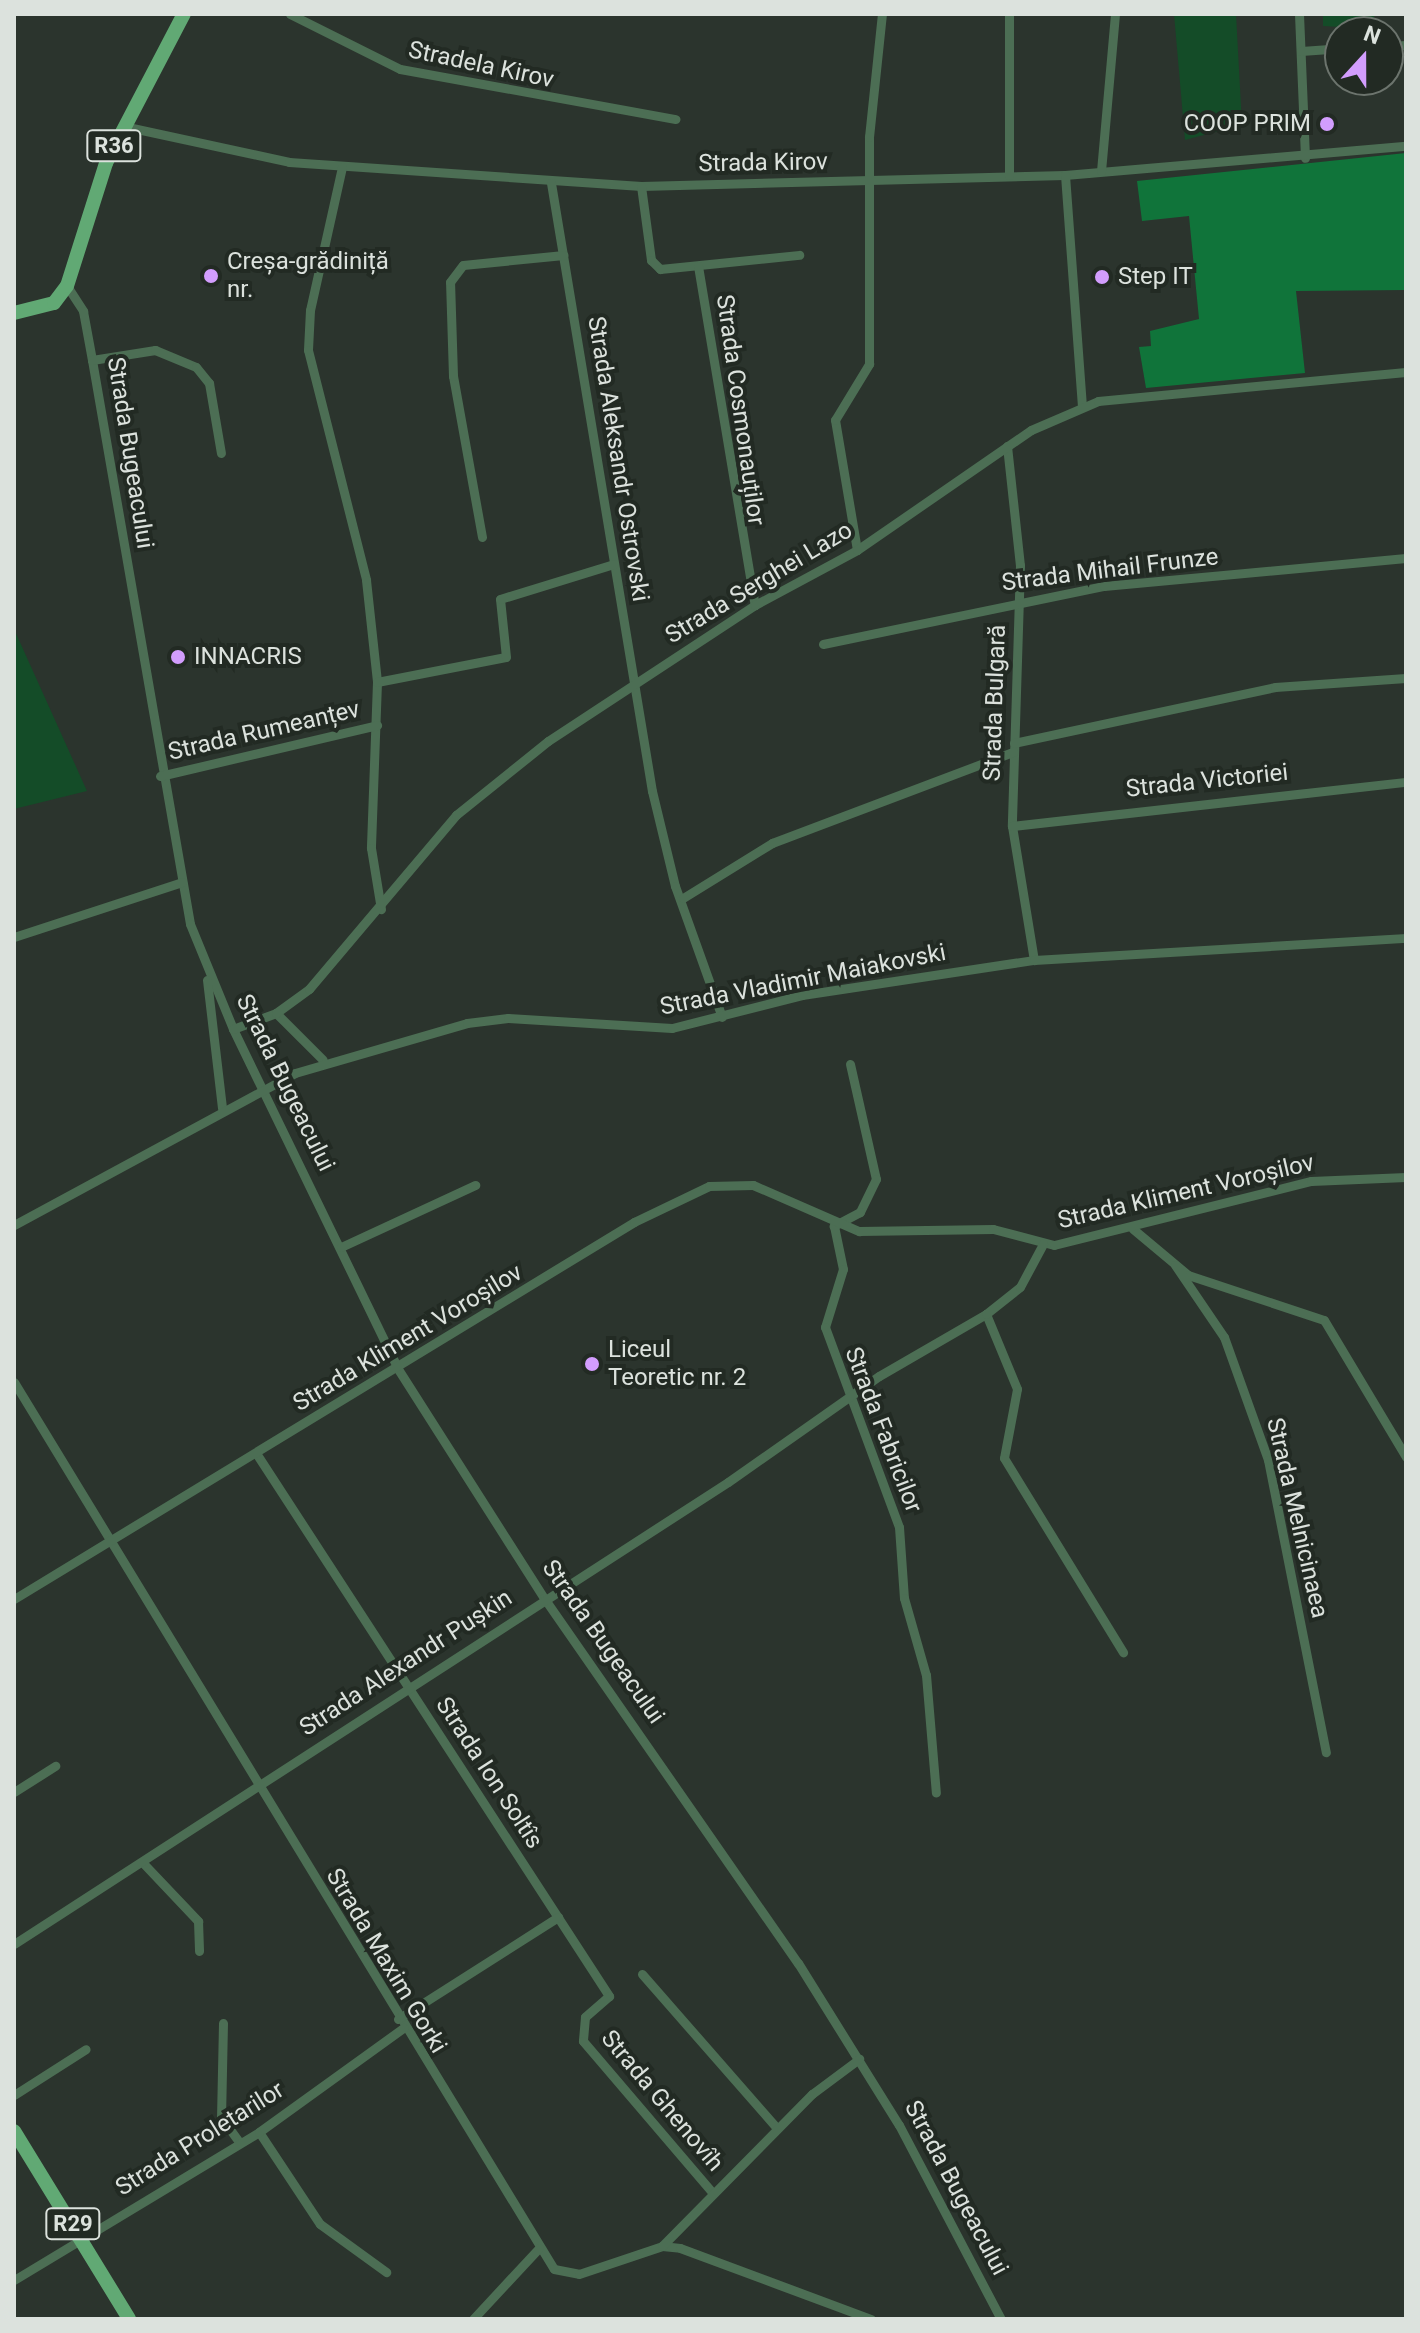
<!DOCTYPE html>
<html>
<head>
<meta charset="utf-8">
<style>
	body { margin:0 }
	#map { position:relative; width:1420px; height:2333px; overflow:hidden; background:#2b342d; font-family:Roboto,sans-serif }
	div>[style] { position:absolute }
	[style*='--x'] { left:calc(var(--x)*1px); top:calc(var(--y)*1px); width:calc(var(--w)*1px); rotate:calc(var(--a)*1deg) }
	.green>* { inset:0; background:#144c28 }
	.forest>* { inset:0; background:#10743a }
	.street>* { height:9px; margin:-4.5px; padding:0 4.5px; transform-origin:4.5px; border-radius:4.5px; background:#4c6e54 }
	.primary>* { height:14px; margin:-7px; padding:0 7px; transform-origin:7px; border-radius:7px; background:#61a974 }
	.dots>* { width:22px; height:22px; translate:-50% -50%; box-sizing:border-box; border:4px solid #222a23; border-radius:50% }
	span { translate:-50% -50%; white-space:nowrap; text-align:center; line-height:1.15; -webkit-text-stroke:8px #222a23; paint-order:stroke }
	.shield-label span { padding:2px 6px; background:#222a23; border:2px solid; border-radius:6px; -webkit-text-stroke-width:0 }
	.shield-label { font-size:22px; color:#dce2dd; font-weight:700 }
	.street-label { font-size:24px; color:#dce2dd }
	.poi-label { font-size:24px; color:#dce2dd }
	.right { translate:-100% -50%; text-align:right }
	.left { translate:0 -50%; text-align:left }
	.frame { position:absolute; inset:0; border:16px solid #dce2dd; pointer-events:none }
	.north { position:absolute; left:1324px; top:16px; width:80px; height:80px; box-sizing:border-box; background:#222a23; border:2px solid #6c746d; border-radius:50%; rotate:21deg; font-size:22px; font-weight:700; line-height:32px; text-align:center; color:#dce2dd }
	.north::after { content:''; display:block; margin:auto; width:28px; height:36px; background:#d29dfd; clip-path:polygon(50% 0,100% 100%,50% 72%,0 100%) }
</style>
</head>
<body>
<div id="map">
	<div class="green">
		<i style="clip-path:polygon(1174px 14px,1236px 14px,1242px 125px,1185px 140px)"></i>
		<i style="clip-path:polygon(1323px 14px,1374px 14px,1375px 29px,1323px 26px)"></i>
		<i style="clip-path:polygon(14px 629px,87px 791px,14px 809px)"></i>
	</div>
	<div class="forest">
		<i style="clip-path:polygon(1406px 153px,1406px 290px,1296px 291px,1305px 373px,1146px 388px,1139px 347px,1151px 346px,1150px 331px,1199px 319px,1189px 216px,1142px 221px,1137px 181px)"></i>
	</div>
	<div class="street">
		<i style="--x:290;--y:14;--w:123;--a:26.6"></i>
		<i style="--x:400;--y:69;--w:280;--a:10.3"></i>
		<i style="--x:1299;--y:14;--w:144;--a:87.6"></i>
		<i style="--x:1388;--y:46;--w:18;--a:-3"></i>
		<i style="--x:1301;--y:51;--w:39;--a:-4"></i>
		<i style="--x:123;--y:126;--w:170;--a:12.2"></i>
		<i style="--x:289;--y:162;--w:353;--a:3.9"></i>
		<i style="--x:641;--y:186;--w:424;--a:-1.5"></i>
		<i style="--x:1065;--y:175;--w:342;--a:-4.9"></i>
		<i style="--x:342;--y:167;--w:147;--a:102.6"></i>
		<i style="--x:310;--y:310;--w:40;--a:92.9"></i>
		<i style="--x:308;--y:350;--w:237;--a:75.8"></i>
		<i style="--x:366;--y:580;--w:103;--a:83.8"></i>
		<i style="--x:377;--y:682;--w:166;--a:92.1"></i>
		<i style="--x:371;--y:848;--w:62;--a:80.7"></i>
		<i style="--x:1101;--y:171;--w:158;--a:-84.9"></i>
		<i style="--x:1009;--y:175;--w:161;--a:-90"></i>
		<i style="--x:1065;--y:175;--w:231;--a:85.8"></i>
		<i style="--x:551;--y:183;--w:616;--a:80.57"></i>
		<i style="--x:652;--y:791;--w:98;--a:76.4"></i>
		<i style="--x:675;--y:886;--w:139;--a:70.3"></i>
		<i style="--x:641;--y:186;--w:75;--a:82.3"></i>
		<i style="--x:651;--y:260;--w:13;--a:45"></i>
		<i style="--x:660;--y:269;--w:140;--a:-5.8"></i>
		<i style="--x:698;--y:266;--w:344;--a:80.5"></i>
		<i style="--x:67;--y:286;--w:30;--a:57"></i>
		<i style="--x:83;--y:311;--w:50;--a:79.6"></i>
		<i style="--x:92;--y:360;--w:572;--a:80.14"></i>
		<i style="--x:190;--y:924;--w:113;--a:67.7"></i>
		<i style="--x:233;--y:1029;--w:378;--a:64.1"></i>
		<i style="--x:398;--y:1369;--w:272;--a:57.5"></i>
		<i style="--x:544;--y:1598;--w:445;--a:55.2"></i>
		<i style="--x:798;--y:1963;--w:191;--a:58.1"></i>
		<i style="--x:899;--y:2125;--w:219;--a:62.3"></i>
		<i style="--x:92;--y:360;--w:64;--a:-9"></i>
		<i style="--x:155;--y:350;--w:44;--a:22.5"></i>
		<i style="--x:196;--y:367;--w:21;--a:51"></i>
		<i style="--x:209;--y:383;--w:71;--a:80.3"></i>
		<i style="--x:1007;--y:446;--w:120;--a:83.8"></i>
		<i style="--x:1020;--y:565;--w:261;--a:91.8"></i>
		<i style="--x:1012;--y:826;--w:136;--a:80.7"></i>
		<i style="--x:482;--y:537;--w:164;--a:-100.2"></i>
		<i style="--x:453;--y:376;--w:94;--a:-91.8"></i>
		<i style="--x:450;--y:282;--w:21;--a:-53"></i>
		<i style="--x:463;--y:265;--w:101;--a:-5.7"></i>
		<i style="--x:857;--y:550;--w:132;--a:-99.6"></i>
		<i style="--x:835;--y:420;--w:66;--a:-58.7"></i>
		<i style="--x:869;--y:364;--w:227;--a:-90"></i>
		<i style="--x:869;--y:137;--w:124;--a:-84"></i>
		<i style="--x:823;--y:644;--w:287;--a:-11.7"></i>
		<i style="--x:1104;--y:586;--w:303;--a:-5.3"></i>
		<i style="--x:377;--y:682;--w:131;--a:-11"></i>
		<i style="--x:506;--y:657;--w:58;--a:-95.9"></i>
		<i style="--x:500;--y:599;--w:119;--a:-17.1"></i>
		<i style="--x:1014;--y:743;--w:267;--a:-12.1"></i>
		<i style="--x:1275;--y:687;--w:131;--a:-3.9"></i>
		<i style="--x:160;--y:776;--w:223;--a:-13.2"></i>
		<i style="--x:1012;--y:826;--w:396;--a:-6.4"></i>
		<i style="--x:683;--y:898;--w:105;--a:-31.7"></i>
		<i style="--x:772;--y:843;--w:258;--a:-20.7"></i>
		<i style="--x:14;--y:937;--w:177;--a:-18.1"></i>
		<i style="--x:207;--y:980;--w:129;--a:83.3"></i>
		<i style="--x:276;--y:1013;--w:66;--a:45"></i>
		<i style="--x:233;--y:1029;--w:46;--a:-20.4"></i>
		<i style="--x:276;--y:1013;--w:41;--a:-36"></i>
		<i style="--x:309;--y:989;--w:228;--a:-49.8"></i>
		<i style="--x:456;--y:815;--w:118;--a:-38.8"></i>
		<i style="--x:548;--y:741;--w:248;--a:-33.3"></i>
		<i style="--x:755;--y:605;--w:116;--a:-28.3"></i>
		<i style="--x:857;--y:550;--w:211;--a:-34.6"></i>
		<i style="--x:1031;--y:430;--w:73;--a:-23.4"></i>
		<i style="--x:1098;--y:401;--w:309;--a:-5.4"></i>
		<i style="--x:850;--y:1064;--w:118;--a:77.3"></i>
		<i style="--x:876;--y:1179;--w:37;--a:116"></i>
		<i style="--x:860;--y:1212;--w:30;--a:152"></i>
		<i style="--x:834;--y:1226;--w:44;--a:78.2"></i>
		<i style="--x:843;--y:1269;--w:61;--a:107.2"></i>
		<i style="--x:825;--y:1327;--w:213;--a:69.7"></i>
		<i style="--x:899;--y:1527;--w:71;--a:86"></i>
		<i style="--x:904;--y:1598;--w:80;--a:74.1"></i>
		<i style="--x:926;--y:1675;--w:118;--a:85.2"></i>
		<i style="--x:14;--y:1225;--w:319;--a:-28.4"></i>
		<i style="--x:295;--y:1073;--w:179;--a:-16.2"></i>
		<i style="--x:467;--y:1023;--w:41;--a:-7"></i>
		<i style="--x:508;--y:1018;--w:164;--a:3.5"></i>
		<i style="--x:672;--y:1028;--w:134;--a:-14.2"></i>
		<i style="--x:802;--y:995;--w:235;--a:-8.6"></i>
		<i style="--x:1034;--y:960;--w:373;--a:-3.4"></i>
		<i style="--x:1133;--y:1229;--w:72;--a:39.9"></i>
		<i style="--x:1188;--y:1275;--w:143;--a:18.3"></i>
		<i style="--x:1324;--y:1320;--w:160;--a:59.1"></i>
		<i style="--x:341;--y:1247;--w:148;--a:-24.8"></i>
		<i style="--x:1175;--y:1265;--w:87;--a:55.8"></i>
		<i style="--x:1224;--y:1337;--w:131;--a:70.3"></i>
		<i style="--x:1268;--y:1460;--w:298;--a:78.8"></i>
		<i style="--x:986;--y:1314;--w:81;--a:67.5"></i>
		<i style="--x:1017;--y:1389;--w:70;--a:100.7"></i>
		<i style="--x:1004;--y:1458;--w:228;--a:58.5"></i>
		<i style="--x:14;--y:1382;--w:1038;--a:58.67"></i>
		<i style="--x:554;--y:2269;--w:25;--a:11"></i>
		<i style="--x:579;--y:2274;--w:88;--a:-18.6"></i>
		<i style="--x:662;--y:2246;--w:18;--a:6"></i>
		<i style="--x:680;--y:2248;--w:204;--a:20.4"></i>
		<i style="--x:256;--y:1453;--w:648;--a:56.97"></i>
		<i style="--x:609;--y:1996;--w:32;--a:139"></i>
		<i style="--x:585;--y:2017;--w:24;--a:95"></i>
		<i style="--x:583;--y:2041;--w:200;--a:49.5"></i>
		<i style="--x:14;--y:1599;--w:726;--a:-31.3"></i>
		<i style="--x:634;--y:1222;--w:83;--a:-25.6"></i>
		<i style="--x:709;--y:1186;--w:44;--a:-1.3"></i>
		<i style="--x:753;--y:1185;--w:116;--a:23.5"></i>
		<i style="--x:859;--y:1231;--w:134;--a:-0.9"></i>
		<i style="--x:993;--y:1229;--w:63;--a:14.7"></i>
		<i style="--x:1054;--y:1245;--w:265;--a:-14"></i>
		<i style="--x:1311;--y:1181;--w:95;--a:-2.4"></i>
		<i style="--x:14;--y:1792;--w:49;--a:-32.4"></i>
		<i style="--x:144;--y:1864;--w:79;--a:46.5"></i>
		<i style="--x:198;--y:1921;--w:30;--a:88"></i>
		<i style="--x:14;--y:1944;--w:850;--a:-32.91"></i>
		<i style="--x:728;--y:1482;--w:184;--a:-35.1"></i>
		<i style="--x:879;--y:1376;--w:124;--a:-30.1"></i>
		<i style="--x:986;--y:1314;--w:43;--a:-38.5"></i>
		<i style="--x:1020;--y:1287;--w:49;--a:-61.9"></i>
		<i style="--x:642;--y:1974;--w:205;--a:48.8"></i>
		<i style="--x:398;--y:2019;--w:190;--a:-32.5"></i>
		<i style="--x:223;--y:2023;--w:94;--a:91.2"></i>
		<i style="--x:221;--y:2117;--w:31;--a:54"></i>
		<i style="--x:14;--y:2095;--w:85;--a:-32.6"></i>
		<i style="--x:259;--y:2132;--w:110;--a:56.5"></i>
		<i style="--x:320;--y:2224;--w:82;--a:36"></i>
		<i style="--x:662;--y:2246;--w:214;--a:-45.4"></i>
		<i style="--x:812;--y:2094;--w:59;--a:-36.7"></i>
		<i style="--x:14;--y:2280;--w:286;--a:-31.1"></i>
		<i style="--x:259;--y:2132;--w:178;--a:-35.8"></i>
		<i style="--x:473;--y:2319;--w:97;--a:-47.1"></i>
	</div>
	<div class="primary">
		<i style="--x:14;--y:313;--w:41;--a:-14"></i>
		<i style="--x:54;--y:303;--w:21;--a:-53"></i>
		<i style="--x:67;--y:286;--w:129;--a:-72.4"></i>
		<i style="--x:106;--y:163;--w:168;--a:-62.4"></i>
		<i style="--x:14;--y:2131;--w:220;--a:58.5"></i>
	</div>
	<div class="dots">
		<i style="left:1327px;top:124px;background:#d29dfd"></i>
		<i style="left:211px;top:276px;background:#d29dfd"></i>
		<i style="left:1102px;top:277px;background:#d29dfd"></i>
		<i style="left:178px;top:657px;background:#d29dfd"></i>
		<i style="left:592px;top:1364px;background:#d29dfd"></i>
	</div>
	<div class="shield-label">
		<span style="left:114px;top:146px">R36</span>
		<span style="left:73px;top:2224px">R29</span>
	</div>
	<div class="street-label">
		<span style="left:481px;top:65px;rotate:12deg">Stradela Kirov</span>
		<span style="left:763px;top:163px;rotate:-1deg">Strada Kirov</span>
		<span style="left:740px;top:410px;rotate:82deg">Strada Cosmonauților</span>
		<span style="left:130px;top:453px;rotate:81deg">Strada Bugeacului</span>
		<span style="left:618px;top:459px;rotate:81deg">Strada Aleksandr Ostrovski</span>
		<span style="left:1110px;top:570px;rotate:-7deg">Strada Mihail Frunze</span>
		<span style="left:759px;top:583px;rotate:-31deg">Strada Serghei Lazo</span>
		<span style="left:995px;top:703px;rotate:-88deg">Strada Bulgară</span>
		<span style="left:264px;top:731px;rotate:-13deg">Strada Rumeanțev</span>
		<span style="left:1207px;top:781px;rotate:-6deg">Strada Victoriei</span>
		<span style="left:803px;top:980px;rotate:-11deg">Strada Vladimir Maiakovski</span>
		<span style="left:285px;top:1083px;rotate:64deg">Strada Bugeacului</span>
		<span style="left:1186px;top:1192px;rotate:-13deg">Strada Kliment Voroșilov</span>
		<span style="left:408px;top:1338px;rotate:-31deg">Strada Kliment Voroșilov</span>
		<span style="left:883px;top:1430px;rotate:69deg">Strada Fabricilor</span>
		<span style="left:1297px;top:1518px;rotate:77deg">Strada Melnicinaea</span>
		<span style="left:603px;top:1642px;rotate:55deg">Strada Bugeacului</span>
		<span style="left:406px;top:1663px;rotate:-33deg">Strada Alexandr Pușkin</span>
		<span style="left:489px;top:1773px;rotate:57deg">Strada Ion Soltîs</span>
		<span style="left:386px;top:1961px;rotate:59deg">Strada Maxim Gorki</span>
		<span style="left:662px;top:2101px;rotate:50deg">Strada Ghenovîh</span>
		<span style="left:200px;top:2139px;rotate:-32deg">Strada Proletarilor</span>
		<span style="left:956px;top:2188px;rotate:62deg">Strada Bugeacului</span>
	</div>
	<div class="poi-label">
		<span class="right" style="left:1311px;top:124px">COOP PRIM</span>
		<span class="left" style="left:227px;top:276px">Creșa-grădiniță<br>nr.</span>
		<span class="left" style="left:1118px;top:277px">Step IT</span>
		<span class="left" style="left:194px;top:657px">INNACRIS</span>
		<span class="left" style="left:608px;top:1364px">Liceul<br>Teoretic nr. 2</span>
	</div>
	<div class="frame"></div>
	<div class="north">N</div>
</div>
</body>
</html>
